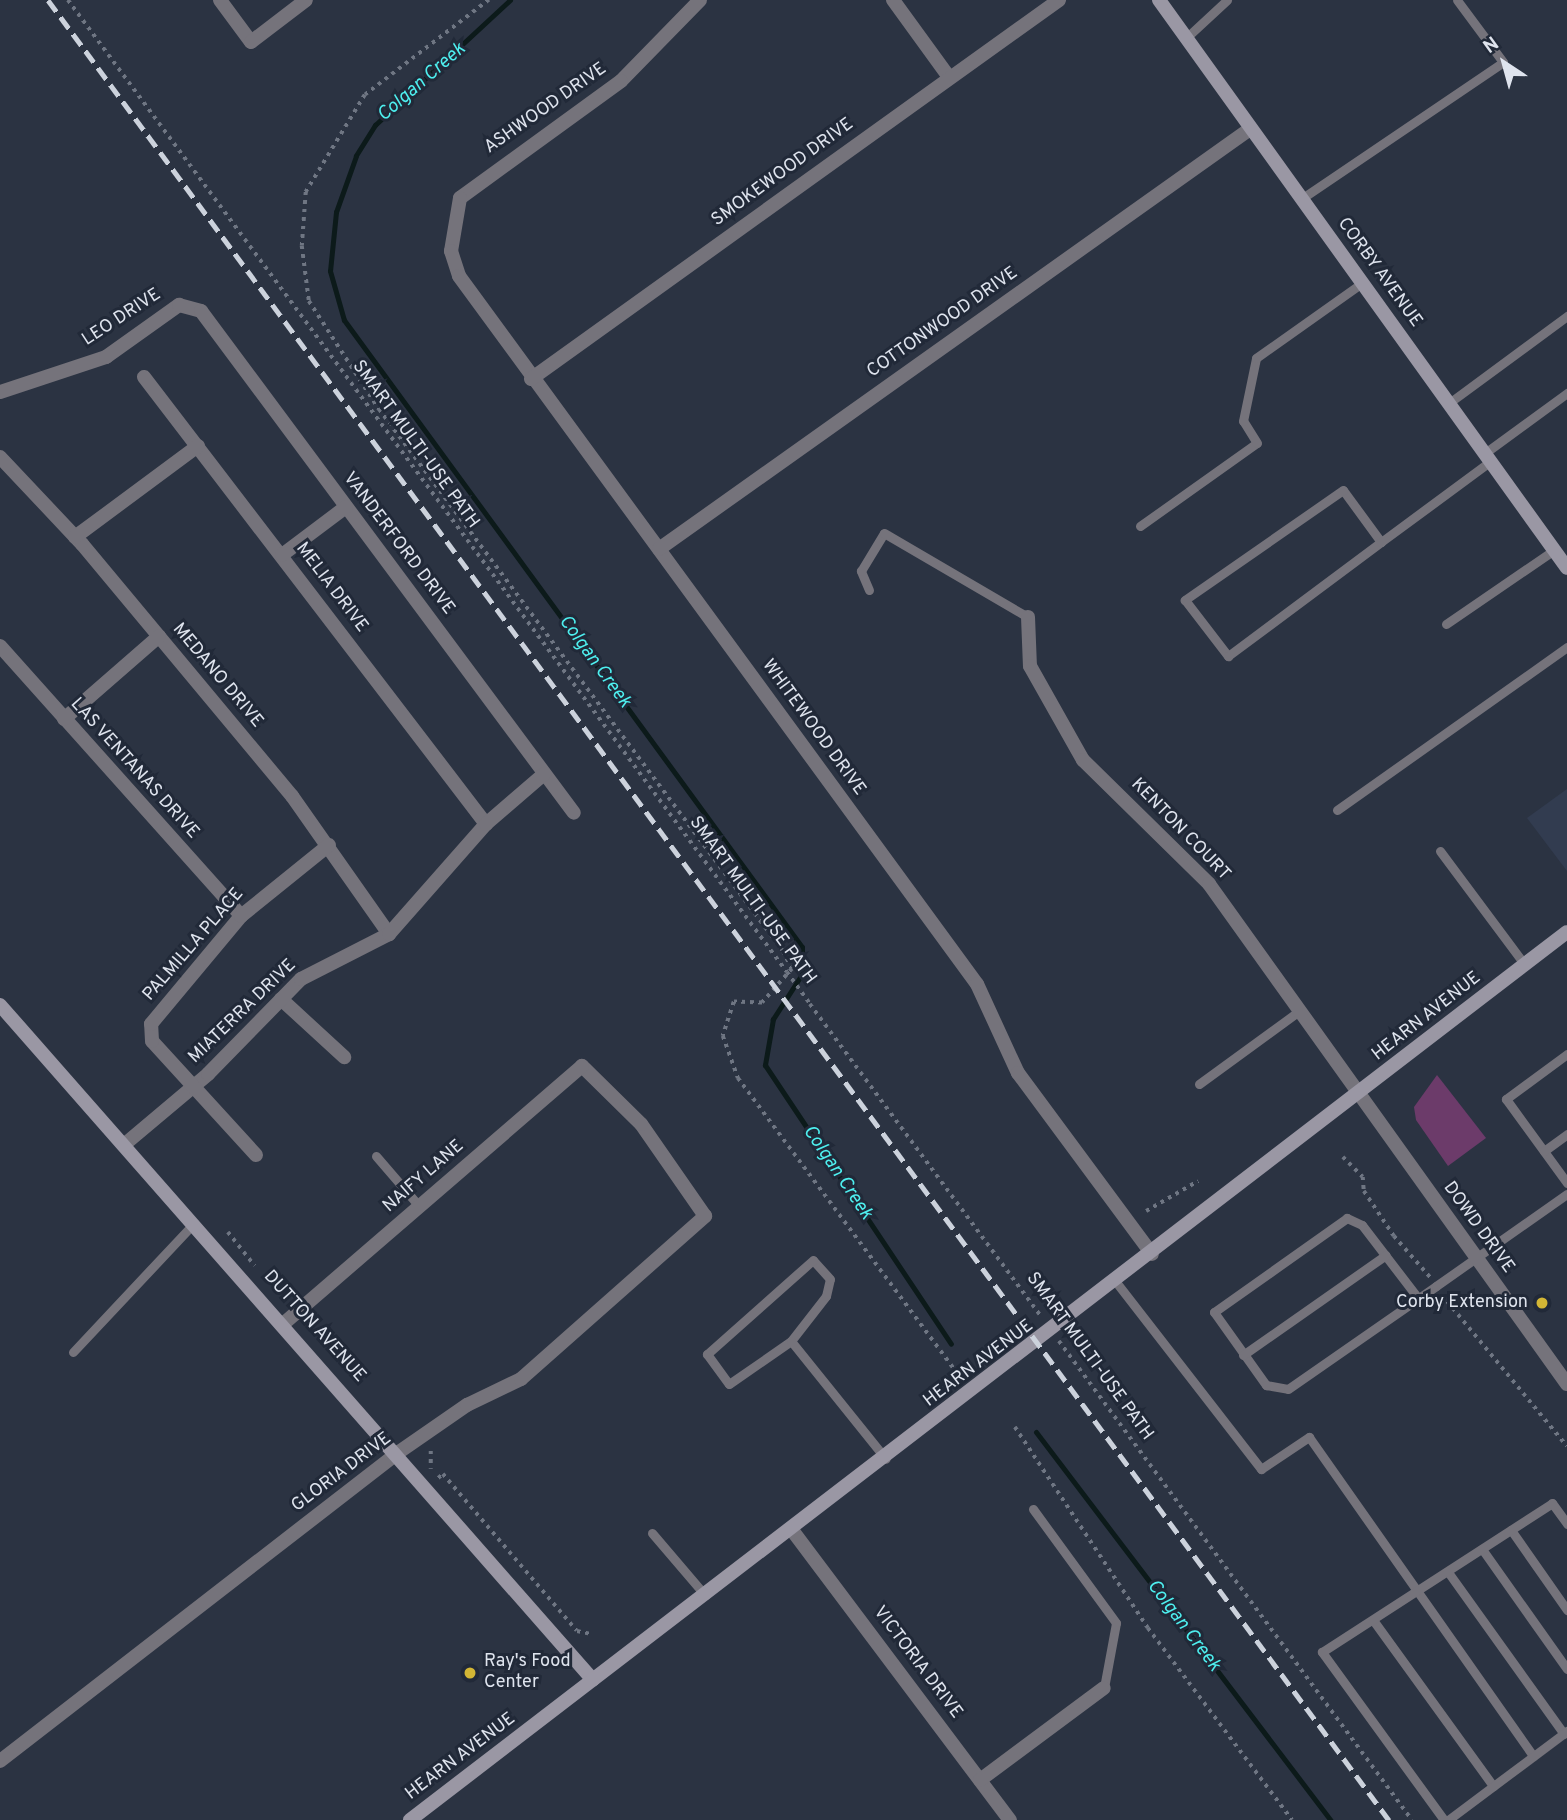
<!DOCTYPE html>
<html>
<head>
<meta charset="utf-8">
<style>
	body { margin:0 }
	#map { position:relative; width:1567px; height:1820px; overflow:hidden; background:#2b3342; font-family:Overpass,sans-serif }
	div>[style] { position:absolute }
	[style*='--x'] { left:calc(var(--x)*1px); top:calc(var(--y)*1px); width:calc(var(--w)*1px); rotate:calc(var(--a)*1deg) }
	.built>* { inset:0; background:#323c50 }
	.green>* { inset:0; background:#6c3b6a }
	.stream>* { height:5px; margin:-2.5px; padding:0 2.5px; transform-origin:2.5px; border-radius:2.5px; background:#0c1a1a }
	.path>* { height:3.5px; margin-top:-1.75px; transform-origin:0; background:repeating-linear-gradient(90deg,#6f7683 0 3.5px,transparent 0 8.5px) }
	.lane>* { height:9px; margin:-4.5px; padding:0 4.5px; transform-origin:4.5px; border-radius:4.5px; background:#75737b }
	.street>* { height:14px; margin:-7px; padding:0 7px; transform-origin:7px; border-radius:7px; background:#75737b }
	.secondary>* { height:14px; margin:-7px; padding:0 7px; transform-origin:7px; border-radius:7px; background:#9a97a4 }
	.rail>* { height:5px; margin-top:-2.5px; transform-origin:0; background:repeating-linear-gradient(90deg,#ccd2dc 0 14px,transparent 0 21px) }
	.path-bridge>* { height:3.5px; margin-top:-1.75px; transform-origin:0; background:repeating-linear-gradient(90deg,#6f7683 0 3.5px,transparent 0 8.5px) }
	.dots>* { width:19px; height:19px; translate:-50% -50%; box-sizing:border-box; border:4px solid #212938; border-radius:50% }
	span { translate:-50% -50%; white-space:nowrap; text-align:center; line-height:1.15; -webkit-text-stroke:6px #212938; paint-order:stroke }
	.street-label { font-size:18px; color:#dfe4ee }
	.poi-label { font-size:18px; color:#dfe4ee }
	.right { translate:-100% -50%; text-align:right }
	.left { translate:0 -50%; text-align:left }
	.water-label { font-size:19px; color:#4eefef; font-style:italic }
	.north { position:absolute; left:1469px; top:28px; width:70px; height:70px; -webkit-text-stroke:5px #212938; paint-order:stroke; rotate:324deg; font-size:19px; font-weight:700; line-height:28px; text-align:center; color:#dfe4ee }
	.north::after { content:''; display:block; margin:auto; width:24px; height:32px; background:#dfe4ee; clip-path:polygon(50% 0,100% 100%,50% 72%,0 100%) }
</style>
</head>
<body>
<div id="map">
	<div class="built">
		<i style="clip-path:polygon(1567px 789px,1567px 871px,1527px 818px)"></i>
	</div>
	<div class="green">
		<i style="clip-path:polygon(1437px 1075px,1486px 1138px,1448px 1166px,1416px 1120px,1414px 1107px)"></i>
	</div>
	<div class="stream">
		<i style="--x:510;--y:0;--w:184;--a:137.2"></i>
		<i style="--x:375;--y:125;--w:36;--a:122"></i>
		<i style="--x:356;--y:156;--w:59;--a:109.7"></i>
		<i style="--x:336;--y:212;--w:59;--a:95.8"></i>
		<i style="--x:330;--y:271;--w:51;--a:74.1"></i>
		<i style="--x:344;--y:320;--w:776;--a:53.85"></i>
		<i style="--x:802;--y:947;--w:27;--a:90"></i>
		<i style="--x:802;--y:974;--w:54;--a:122.8"></i>
		<i style="--x:773;--y:1019;--w:47;--a:99.9"></i>
		<i style="--x:765;--y:1065;--w:335;--a:56.3"></i>
		<i style="--x:1036;--y:1432;--w:487;--a:52.8"></i>
	</div>
	<div class="path">
		<i style="--x:68;--y:0;--w:1209;--a:53.51"></i>
		<i style="--x:489;--y:0;--w:156;--a:142.5"></i>
		<i style="--x:365;--y:95;--w:114;--a:121.3"></i>
		<i style="--x:306;--y:192;--w:54;--a:94.2"></i>
		<i style="--x:302;--y:246;--w:55;--a:82.7"></i>
		<i style="--x:309;--y:301;--w:129;--a:57.1"></i>
		<i style="--x:379;--y:409;--w:676;--a:53.3"></i>
		<i style="--x:783;--y:951;--w:20;--a:63"></i>
		<i style="--x:792;--y:969;--w:45;--a:131.4"></i>
		<i style="--x:762;--y:1003;--w:28;--a:-178"></i>
		<i style="--x:734;--y:1002;--w:36;--a:108"></i>
		<i style="--x:723;--y:1036;--w:45;--a:70.3"></i>
		<i style="--x:738;--y:1078;--w:372;--a:53.4"></i>
		<i style="--x:810;--y:1004;--w:390;--a:53.5"></i>
		<i style="--x:1343;--y:1157;--w:28;--a:45"></i>
		<i style="--x:1363;--y:1177;--w:14;--a:86"></i>
		<i style="--x:1364;--y:1191;--w:54;--a:56.3"></i>
		<i style="--x:1394;--y:1236;--w:55;--a:48.7"></i>
		<i style="--x:1146;--y:1211;--w:60;--a:-30"></i>
		<i style="--x:228;--y:1232;--w:43;--a:51.5"></i>
		<i style="--x:1442;--y:1295;--w:196;--a:50.4"></i>
		<i style="--x:1046;--y:1298;--w:2;--a:63"></i>
		<i style="--x:1059;--y:1341;--w:595;--a:53.61"></i>
		<i style="--x:1082;--y:1346;--w:4;--a:56"></i>
		<i style="--x:1015;--y:1427;--w:241;--a:56.5"></i>
		<i style="--x:1148;--y:1628;--w:240;--a:53.1"></i>
		<i style="--x:431;--y:1451;--w:18;--a:90"></i>
		<i style="--x:438;--y:1478;--w:6;--a:-39"></i>
		<i style="--x:443;--y:1474;--w:206;--a:49.5"></i>
		<i style="--x:577;--y:1631;--w:14;--a:12"></i>
	</div>
	<div class="lane">
		<i style="--x:1186;--y:38;--w:56;--a:-42.8"></i>
		<i style="--x:1301;--y:199;--w:244;--a:-34.1"></i>
		<i style="--x:1503;--y:62;--w:77;--a:-126.6"></i>
		<i style="--x:1449;--y:403;--w:147;--a:-36.4"></i>
		<i style="--x:1485;--y:453;--w:102;--a:-36.2"></i>
		<i style="--x:1140;--y:526;--w:143;--a:-35.4"></i>
		<i style="--x:1257;--y:443;--w:26;--a:-122"></i>
		<i style="--x:1243;--y:421;--w:64;--a:-78.3"></i>
		<i style="--x:1256;--y:358;--w:130;--a:-35.3"></i>
		<i style="--x:1381;--y:542;--w:64;--a:-126.2"></i>
		<i style="--x:1343;--y:490;--w:193;--a:145.2"></i>
		<i style="--x:1185;--y:600;--w:71;--a:52.5"></i>
		<i style="--x:1228;--y:656;--w:191;--a:-36.7"></i>
		<i style="--x:1381;--y:542;--w:137;--a:-36.4"></i>
		<i style="--x:869;--y:590;--w:21;--a:-113"></i>
		<i style="--x:861;--y:571;--w:44;--a:-58.8"></i>
		<i style="--x:884;--y:533;--w:167;--a:30.3"></i>
		<i style="--x:1446;--y:624;--w:131;--a:-34.4"></i>
		<i style="--x:1337;--y:810;--w:282;--a:-35.3"></i>
		<i style="--x:1440;--y:851;--w:142;--a:53.3"></i>
		<i style="--x:1567;--y:1054;--w:76;--a:143.6"></i>
		<i style="--x:1506;--y:1099;--w:104;--a:54"></i>
		<i style="--x:1199;--y:1084;--w:124;--a:-36.1"></i>
		<i style="--x:1544;--y:1151;--w:29;--a:-36"></i>
		<i style="--x:376;--y:1156;--w:66;--a:49.3"></i>
		<i style="--x:1116;--y:1282;--w:237;--a:52.2"></i>
		<i style="--x:1261;--y:1469;--w:58;--a:-33.7"></i>
		<i style="--x:1309;--y:1437;--w:390;--a:54.9"></i>
		<i style="--x:1418;--y:1298;--w:92;--a:-127.5"></i>
		<i style="--x:1362;--y:1225;--w:17;--a:-155"></i>
		<i style="--x:1347;--y:1218;--w:163;--a:144.7"></i>
		<i style="--x:1214;--y:1312;--w:90;--a:54.5"></i>
		<i style="--x:1266;--y:1385;--w:22;--a:10"></i>
		<i style="--x:1288;--y:1389;--w:180;--a:-34.8"></i>
		<i style="--x:1436;--y:1286;--w:160;--a:-35.1"></i>
		<i style="--x:791;--y:1341;--w:57;--a:-52.1"></i>
		<i style="--x:826;--y:1296;--w:17;--a:-77"></i>
		<i style="--x:830;--y:1279;--w:25;--a:-132"></i>
		<i style="--x:813;--y:1260;--w:142;--a:138.4"></i>
		<i style="--x:707;--y:1354;--w:37;--a:54"></i>
		<i style="--x:729;--y:1384;--w:75;--a:-34.7"></i>
		<i style="--x:791;--y:1341;--w:151;--a:51.2"></i>
		<i style="--x:73;--y:1352;--w:177;--a:-46.8"></i>
		<i style="--x:1243;--y:1355;--w:174;--a:-35"></i>
		<i style="--x:1033;--y:1509;--w:141;--a:53.9"></i>
		<i style="--x:1116;--y:1623;--w:66;--a:100.5"></i>
		<i style="--x:1511;--y:1530;--w:98;--a:55"></i>
		<i style="--x:652;--y:1533;--w:82;--a:49.5"></i>
		<i style="--x:1482;--y:1549;--w:147;--a:54.7"></i>
		<i style="--x:1448;--y:1572;--w:199;--a:54.4"></i>
		<i style="--x:1373;--y:1620;--w:205;--a:54.1"></i>
		<i style="--x:1444;--y:1820;--w:208;--a:-126"></i>
		<i style="--x:1322;--y:1652;--w:274;--a:-32.9"></i>
		<i style="--x:1552;--y:1503;--w:26;--a:54"></i>
		<i style="--x:1448;--y:1820;--w:149;--a:-36.8"></i>
	</div>
	<div class="street">
		<i style="--x:220;--y:0;--w:52;--a:53.6"></i>
		<i style="--x:251;--y:42;--w:69;--a:-37.4"></i>
		<i style="--x:700;--y:0;--w:113;--a:134.3"></i>
		<i style="--x:621;--y:81;--w:199;--a:144"></i>
		<i style="--x:460;--y:198;--w:54;--a:99.6"></i>
		<i style="--x:451;--y:251;--w:26;--a:72"></i>
		<i style="--x:459;--y:276;--w:877;--a:53.81"></i>
		<i style="--x:977;--y:984;--w:98;--a:65.3"></i>
		<i style="--x:1018;--y:1073;--w:225;--a:53.5"></i>
		<i style="--x:893;--y:0;--w:95;--a:54"></i>
		<i style="--x:144;--y:377;--w:563;--a:52.58"></i>
		<i style="--x:531;--y:379;--w:650;--a:-35.67"></i>
		<i style="--x:0;--y:392;--w:112;--a:-18.3"></i>
		<i style="--x:106;--y:357;--w:90;--a:-35.5"></i>
		<i style="--x:179;--y:305;--w:23;--a:15"></i>
		<i style="--x:201;--y:311;--w:625;--a:53.39"></i>
		<i style="--x:0;--y:457;--w:120;--a:46.7"></i>
		<i style="--x:82;--y:544;--w:328;--a:50.2"></i>
		<i style="--x:292;--y:796;--w:169;--a:54.9"></i>
		<i style="--x:75;--y:537;--w:153;--a:-36.5"></i>
		<i style="--x:659;--y:549;--w:725;--a:-35.4"></i>
		<i style="--x:282;--y:555;--w:80;--a:-36.9"></i>
		<i style="--x:1028;--y:617;--w:49;--a:87.7"></i>
		<i style="--x:1030;--y:666;--w:108;--a:60.6"></i>
		<i style="--x:1083;--y:760;--w:177;--a:44.5"></i>
		<i style="--x:1209;--y:884;--w:615;--a:54.4"></i>
		<i style="--x:0;--y:646;--w:362;--a:48.2"></i>
		<i style="--x:64;--y:719;--w:126;--a:-41.1"></i>
		<i style="--x:281;--y:999;--w:86;--a:42.6"></i>
		<i style="--x:125;--y:1144;--w:109;--a:-40.1"></i>
		<i style="--x:208;--y:1074;--w:133;--a:-45.6"></i>
		<i style="--x:301;--y:979;--w:99;--a:-27.1"></i>
		<i style="--x:389;--y:934;--w:147;--a:-48.6"></i>
		<i style="--x:486;--y:824;--w:77;--a:-40.8"></i>
		<i style="--x:256;--y:1155;--w:154;--a:-132.4"></i>
		<i style="--x:152;--y:1041;--w:17;--a:-93"></i>
		<i style="--x:151;--y:1024;--w:141;--a:-50.2"></i>
		<i style="--x:241;--y:916;--w:113;--a:-38.9"></i>
		<i style="--x:792;--y:1530;--w:363;--a:53.1"></i>
		<i style="--x:0;--y:1761;--w:505;--a:-37.76"></i>
		<i style="--x:399;--y:1452;--w:83;--a:-34.7"></i>
		<i style="--x:467;--y:1405;--w:60;--a:-25.7"></i>
		<i style="--x:521;--y:1379;--w:246;--a:-41.5"></i>
		<i style="--x:705;--y:1216;--w:112;--a:-124.8"></i>
		<i style="--x:641;--y:1124;--w:83;--a:-135.5"></i>
		<i style="--x:582;--y:1066;--w:392;--a:139.2"></i>
		<i style="--x:980;--y:1780;--w:154;--a:-36.6"></i>
	</div>
	<div class="secondary">
		<i style="--x:1159;--y:0;--w:699;--a:54.31"></i>
		<i style="--x:0;--y:1005;--w:898;--a:48.7"></i>
		<i style="--x:410;--y:1820;--w:1458;--a:-37.51"></i>
	</div>
	<div class="rail">
		<i style="--x:48;--y:0;--w:2261;--a:53.62"></i>
	</div>
	<div class="path-bridge">
		<i style="--x:787;--y:972;--w:39;--a:54"></i>
	</div>
	<div class="dots">
		<i style="left:1542px;top:1303px;background:#d3b635"></i>
		<i style="left:470px;top:1673px;background:#d3b635"></i>
	</div>
	<div class="street-label">
		<span style="left:546px;top:109px;rotate:-35deg">ASHWOOD DRIVE</span>
		<span style="left:783px;top:173px;rotate:-36deg">SMOKEWOOD DRIVE</span>
		<span style="left:1379px;top:273px;rotate:54deg">CORBY AVENUE</span>
		<span style="left:122px;top:318px;rotate:-33deg">LEO DRIVE</span>
		<span style="left:943px;top:323px;rotate:-35deg">COTTONWOOD DRIVE</span>
		<span style="left:415px;top:445px;rotate:54deg">SMART MULTI-USE PATH</span>
		<span style="left:398px;top:544px;rotate:53deg">VANDERFORD DRIVE</span>
		<span style="left:331px;top:588px;rotate:53deg">MELIA DRIVE</span>
		<span style="left:217px;top:676px;rotate:50deg">MEDANO DRIVE</span>
		<span style="left:813px;top:728px;rotate:54deg">WHITEWOOD DRIVE</span>
		<span style="left:134px;top:769px;rotate:48deg">LAS VENTANAS DRIVE</span>
		<span style="left:1180px;top:830px;rotate:46deg">KENTON COURT</span>
		<span style="left:752px;top:901px;rotate:54deg">SMART MULTI-USE PATH</span>
		<span style="left:194px;top:945px;rotate:-49deg">PALMILLA PLACE</span>
		<span style="left:243px;top:1012px;rotate:-44deg">MIATERRA DRIVE</span>
		<span style="left:1427px;top:1017px;rotate:-38deg">HEARN AVENUE</span>
		<span style="left:424px;top:1177px;rotate:-41deg">NAIFY LANE</span>
		<span style="left:1478px;top:1228px;rotate:54deg">DOWD DRIVE</span>
		<span style="left:314px;top:1327px;rotate:48deg">DUTTON AVENUE</span>
		<span style="left:1089px;top:1357px;rotate:54deg">SMART MULTI-USE PATH</span>
		<span style="left:979px;top:1364px;rotate:-37deg">HEARN AVENUE</span>
		<span style="left:342px;top:1473px;rotate:-37deg">GLORIA DRIVE</span>
		<span style="left:917px;top:1663px;rotate:53deg">VICTORIA DRIVE</span>
		<span style="left:461px;top:1757px;rotate:-37deg">HEARN AVENUE</span>
	</div>
	<div class="poi-label">
		<span class="right" style="left:1528px;top:1303px">Corby Extension</span>
		<span class="left" style="left:484px;top:1673px">Ray's Food<br>Center</span>
	</div>
	<div class="water-label">
		<span style="left:422px;top:83px;rotate:-41deg">Colgan Creek</span>
		<span style="left:594px;top:662px;rotate:54deg">Colgan Creek</span>
		<span style="left:837px;top:1173px;rotate:56deg">Colgan Creek</span>
		<span style="left:1183px;top:1626px;rotate:53deg">Colgan Creek</span>
	</div>
	<div class="north">N</div>
</div>
</body>
</html>
